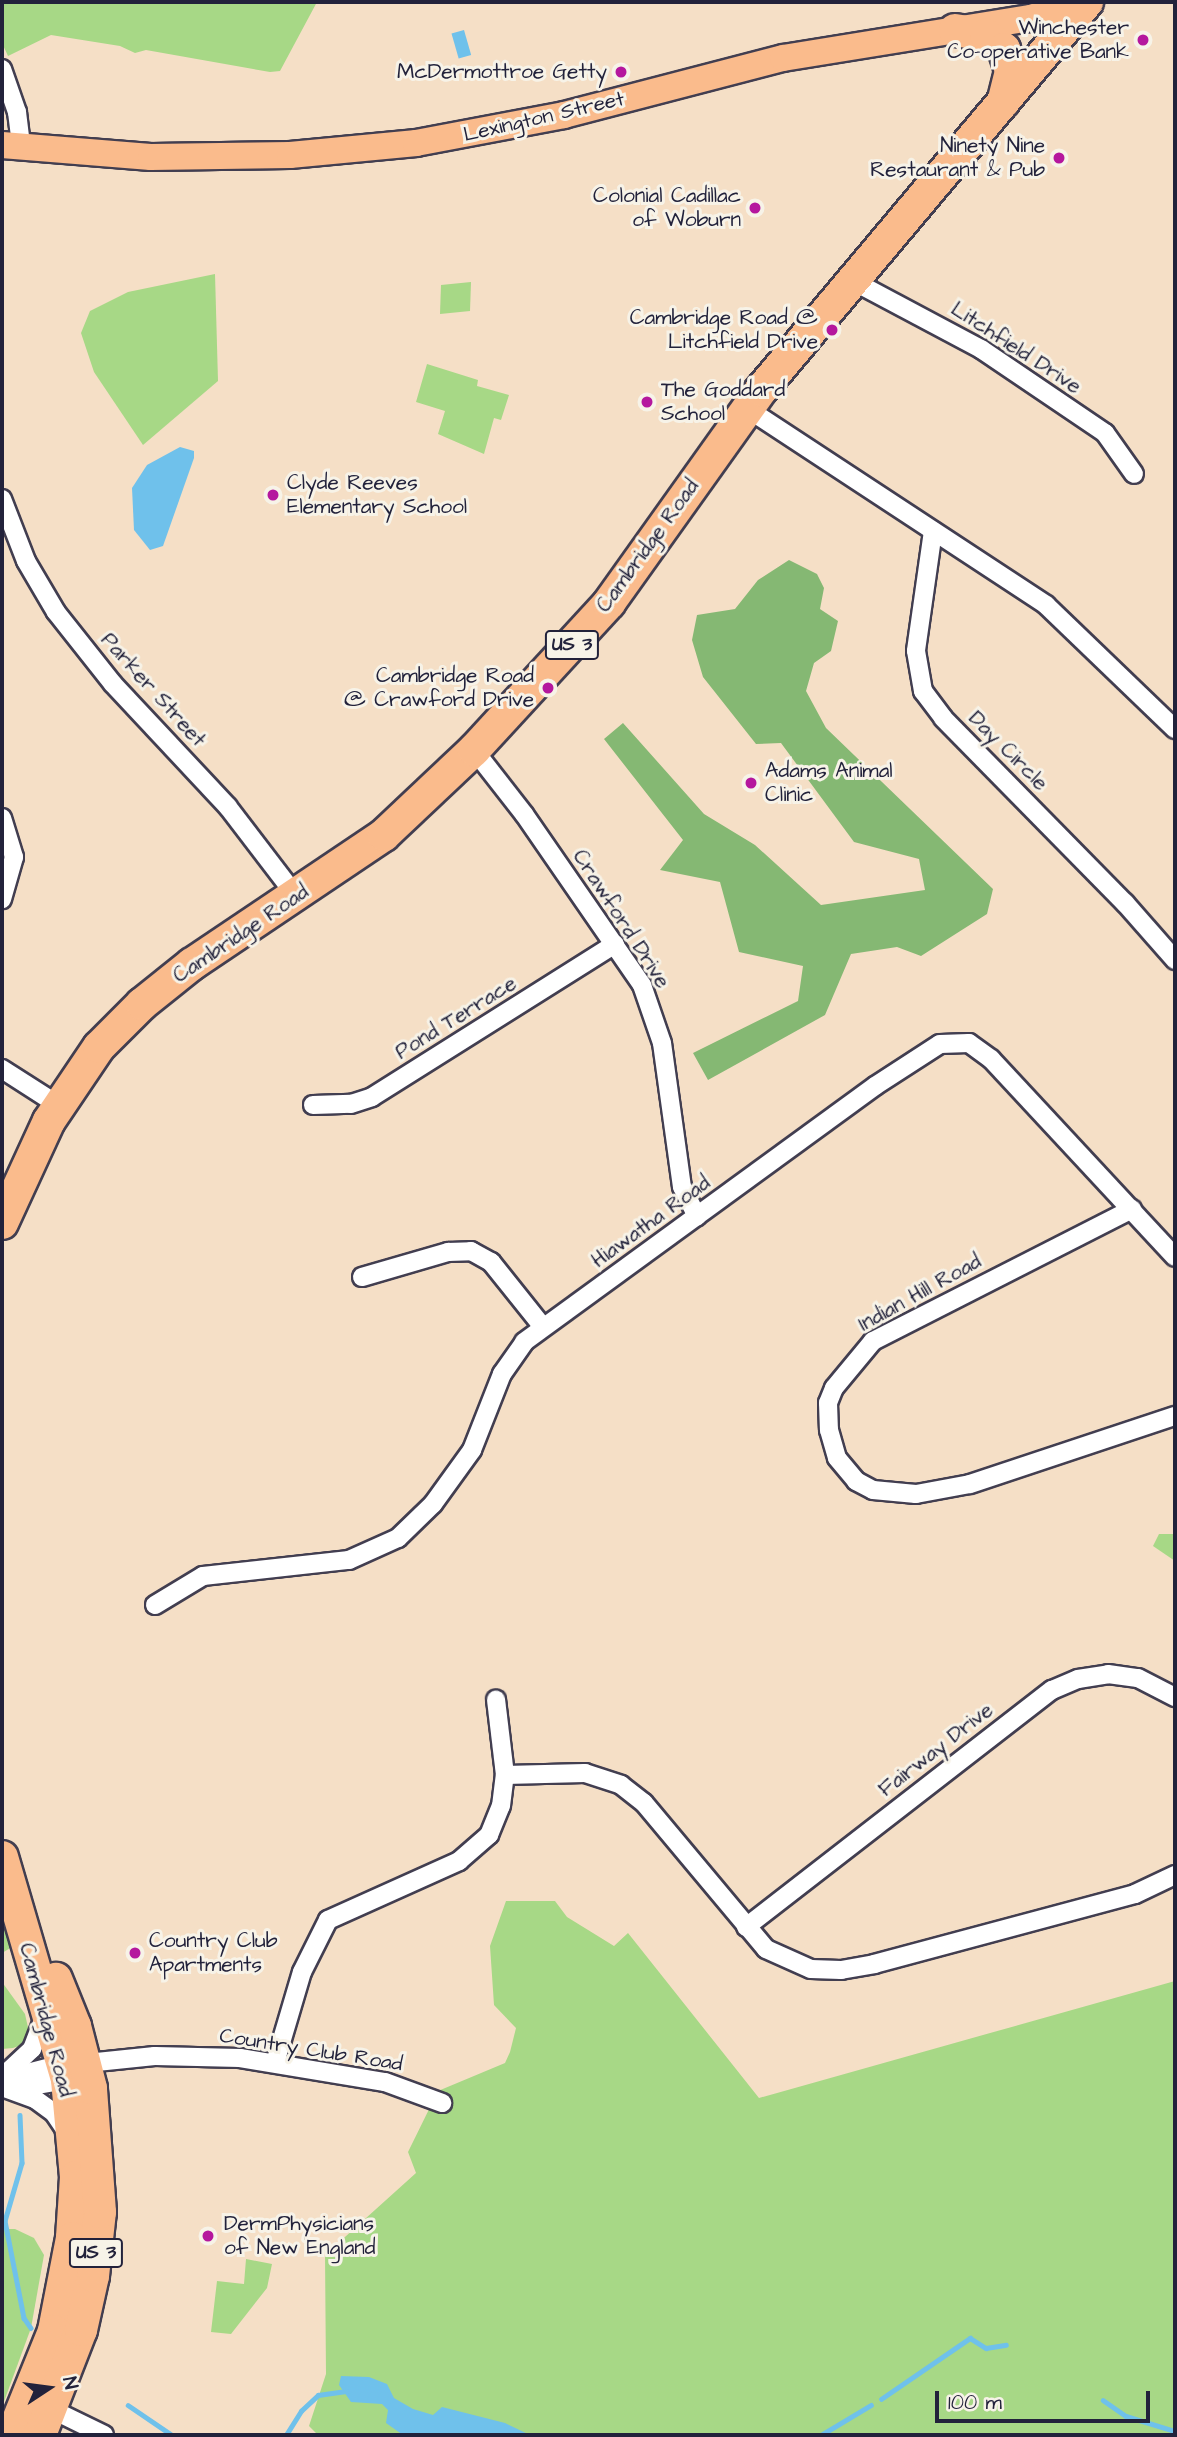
<!DOCTYPE html>
<html>
<head>
<meta charset="utf-8">
<style>
	body { margin:0 }
	#map { position:relative; width:1177px; height:2437px; overflow:hidden; background:#f5dfc6; font-family:"Architects Daughter",sans-serif }
	div>[style] { position:absolute }
	[style*='--x'] { left:calc(var(--x)*1px); top:calc(var(--y)*1px); width:calc(var(--w)*1px); rotate:calc(var(--a)*1deg) }
	.green>* { inset:0; background:#a7d886 }
	.forest>* { inset:0; background:#85b873 }
	.water>* { inset:0; background:#6fc1eb; transform-origin:0 0 }
	.stream>* { height:4.5px; margin:-2.25px; padding:0 2.25px; transform-origin:2.25px; border-radius:2.25px; background:#6fc1eb }
	.roads { filter:drop-shadow(2px 0 #423e50) drop-shadow(-2px 0 #423e50) drop-shadow(0 2px #423e50) drop-shadow(0 -2px #423e50) }
	.street>* { height:18px; margin:-9px; padding:0 9px; transform-origin:9px; border-radius:9px; background:#fff }
	.primary>* { height:26px; margin:-13px; padding:0 13px; transform-origin:13px; border-radius:13px; background:#fabb8c }
	.highway>* { height:32px; margin:-16px; padding:0 16px; transform-origin:16px; border-radius:16px; background:#fabb8c }
	.dots>* { width:19px; height:19px; translate:-50% -50%; box-sizing:border-box; border:4px solid #f7f3e8; border-radius:50% }
	span { translate:-50% -50%; white-space:nowrap; text-align:center; line-height:1.15; -webkit-text-stroke:6px #f7f3e8; paint-order:stroke }
	.shield-label span { padding:2px 5px; background:#f7f3e8; border:2px solid; border-radius:5px; -webkit-text-stroke-width:0 }
	.shield-label { font-size:19px; color:#22223b; font-weight:700 }
	.poi-label { font-size:21px; color:#22223b }
	.right { translate:-100% -50%; text-align:right }
	.left { translate:0 -50%; text-align:left }
	.street-label { font-size:21px; color:#22223b }
	.frame { position:absolute; inset:0; border:4px solid #22223b; pointer-events:none }
	.north { position:absolute; left:14px; top:2353px; width:70px; height:70px; -webkit-text-stroke:5px #f7f3e8; paint-order:stroke; rotate:77deg; font-size:19px; font-weight:700; line-height:28px; text-align:center; color:#22223b }
	.north::after { content:''; display:block; margin:auto; width:24px; height:32px; background:#22223b; clip-path:polygon(50% 0,100% 100%,50% 72%,0 100%) }
	.scale { position:absolute; left:935px; top:2391px; width:215px; height:32px; box-sizing:border-box; border:4px solid #22223b; border-top:0; padding-left:9px; font-size:21px; line-height:24px; white-space:nowrap; color:#22223b; -webkit-text-stroke:5px #f7f3e8; paint-order:stroke }
</style>
</head>
<body>
<div id="map">
	<div class="green">
		<i style="clip-path:polygon(2px 2px,317px 2px,280px 71px,270px 72px,146px 50px,135px 53px,120px 46px,51px 35px,8px 56px,2px 43px)"></i>
		<i style="clip-path:polygon(215px 274px,218px 381px,143px 445px,94px 372px,81px 333px,90px 311px,128px 292px)"></i>
		<i style="clip-path:polygon(471px 282px,470px 311px,440px 314px,441px 285px)"></i>
		<i style="clip-path:polygon(427px 364px,478px 380px,477px 386px,509px 395px,501px 420px,494px 418px,484px 454px,438px 434px,445px 411px,416px 402px)"></i>
		<i style="clip-path:polygon(1159px 1534px,1175px 1534px,1175px 1561px,1153px 1546px)"></i>
		<i style="clip-path:polygon(506px 1901px,555px 1901px,567px 1917px,614px 1946px,628px 1933px,759px 2098px,1175px 1981px,1175px 2435px,318px 2435px,309px 2426px,326px 2374px,325px 2255px,416px 2173px,408px 2152px,438px 2091px,505px 2063px,510px 2052px,516px 2028px,494px 2005px,490px 1946px)"></i>
		<i style="clip-path:polygon(2px 1903px,12px 1947px,2px 1953px)"></i>
		<i style="clip-path:polygon(2px 1982px,25px 2014px,29px 2032px,22px 2045px,13px 2048px,2px 2049px)"></i>
		<i style="clip-path:polygon(2px 2229px,15px 2229px,34px 2238px,44px 2255px,31px 2328px,2px 2407px)"></i>
		<i style="clip-path:polygon(246px 2259px,272px 2264px,267px 2288px,231px 2334px,211px 2332px,217px 2281px,244px 2284px)"></i>
	</div>
	<div class="forest">
		<i style="clip-path:polygon(789px 560px,817px 574px,824px 588px,820px 609px,838px 621px,831px 651px,814px 663px,806px 691px,826px 728px,993px 889px,987px 914px,921px 956px,897px 947px,851px 954px,825px 1015px,708px 1080px,693px 1053px,798px 1001px,803px 966px,739px 952px,720px 882px,660px 870px,683px 840px,604px 739px,623px 723px,704px 814px,755px 845px,821px 905px,925px 890px,919px 859px,854px 842px,781px 743px,756px 744px,703px 677px,692px 640px,697px 615px,735px 609px,758px 580px)"></i>
	</div>
	<div class="water">
		<i style="left:464px;top:30px;width:26px;height:13px;rotate:74deg"></i>
		<i style="clip-path:polygon(180px 447px,194px 451px,194px 458px,163px 546px,150px 550px,134px 530px,132px 488px,147px 465px)"></i>
		<i style="clip-path:polygon(341px 2376px,369px 2377px,387px 2384px,394px 2398px,413px 2409px,433px 2415px,442px 2407px,505px 2423px,530px 2435px,403px 2435px,386px 2423px,388px 2410px,382px 2404px,351px 2402px,339px 2385px)"></i>
	</div>
	<div class="stream">
		<i style="--x:20;--y:2115;--w:48;--a:87.6"></i>
		<i style="--x:22;--y:2163;--w:60;--a:106.3"></i>
		<i style="--x:5;--y:2221;--w:99;--a:78.9"></i>
		<i style="--x:24;--y:2318;--w:12;--a:55"></i>
		<i style="--x:881;--y:2399;--w:108;--a:-34.4"></i>
		<i style="--x:970;--y:2338;--w:19;--a:32"></i>
		<i style="--x:986;--y:2348;--w:20;--a:-9"></i>
		<i style="--x:1103;--y:2400;--w:28;--a:35"></i>
		<i style="--x:1126;--y:2416;--w:51;--a:17"></i>
		<i style="--x:128;--y:2405;--w:53;--a:34.3"></i>
		<i style="--x:286;--y:2435;--w:28;--a:-58"></i>
		<i style="--x:301;--y:2411;--w:23;--a:-43"></i>
		<i style="--x:318;--y:2395;--w:28;--a:-8"></i>
		<i style="--x:821;--y:2435;--w:58;--a:-31"></i>
	</div>
	<div class="roads">
		<div class="street">
			<i style="--x:2;--y:69;--w:46;--a:70.8"></i>
			<i style="--x:17;--y:112;--w:35;--a:83"></i>
			<i style="--x:855;--y:282;--w:143;--a:28"></i>
			<i style="--x:981;--y:349;--w:150;--a:34.1"></i>
			<i style="--x:1105;--y:433;--w:50;--a:54.7"></i>
			<i style="--x:748;--y:409;--w:357;--a:33.3"></i>
			<i style="--x:1046;--y:605;--w:179;--a:43.9"></i>
			<i style="--x:2;--y:499;--w:66;--a:68.8"></i>
			<i style="--x:26;--y:561;--w:59;--a:59.5"></i>
			<i style="--x:56;--y:612;--w:92;--a:51.6"></i>
			<i style="--x:113;--y:684;--w:168;--a:46.9"></i>
			<i style="--x:228;--y:807;--w:112;--a:52.6"></i>
			<i style="--x:933;--y:531;--w:121;--a:98.1"></i>
			<i style="--x:916;--y:651;--w:41;--a:80.1"></i>
			<i style="--x:923;--y:691;--w:34;--a:53"></i>
			<i style="--x:943;--y:718;--w:260;--a:45.5"></i>
			<i style="--x:1125;--y:903;--w:76;--a:48.7"></i>
			<i style="--x:474;--y:750;--w:81;--a:52"></i>
			<i style="--x:524;--y:814;--w:208;--a:55.4"></i>
			<i style="--x:642;--y:985;--w:61;--a:71"></i>
			<i style="--x:662;--y:1043;--w:145;--a:82.1"></i>
			<i style="--x:682;--y:1187;--w:33;--a:63"></i>
			<i style="--x:2;--y:818;--w:41;--a:72.9"></i>
			<i style="--x:14;--y:857;--w:44;--a:105.9"></i>
			<i style="--x:2;--y:1069;--w:67;--a:32.7"></i>
			<i style="--x:313;--y:1105;--w:38;--a:-2"></i>
			<i style="--x:351;--y:1104;--w:22;--a:-18"></i>
			<i style="--x:372;--y:1097;--w:287;--a:-32.2"></i>
			<i style="--x:1132;--y:1209;--w:291;--a:153"></i>
			<i style="--x:873;--y:1341;--w:61;--a:129.7"></i>
			<i style="--x:834;--y:1388;--w:16;--a:112"></i>
			<i style="--x:828;--y:1403;--w:27;--a:88"></i>
			<i style="--x:829;--y:1430;--w:29;--a:74"></i>
			<i style="--x:837;--y:1458;--w:30;--a:50"></i>
			<i style="--x:856;--y:1481;--w:19;--a:28"></i>
			<i style="--x:873;--y:1490;--w:43;--a:5.3"></i>
			<i style="--x:916;--y:1494;--w:55;--a:-10.5"></i>
			<i style="--x:970;--y:1484;--w:216;--a:-18.4"></i>
			<i style="--x:362;--y:1277;--w:90;--a:-16.2"></i>
			<i style="--x:448;--y:1252;--w:23;--a:-2"></i>
			<i style="--x:471;--y:1251;--w:23;--a:29"></i>
			<i style="--x:491;--y:1262;--w:83;--a:51.3"></i>
			<i style="--x:155;--y:1605;--w:56;--a:-31.1"></i>
			<i style="--x:203;--y:1576;--w:147;--a:-6.3"></i>
			<i style="--x:349;--y:1560;--w:54;--a:-24.2"></i>
			<i style="--x:398;--y:1538;--w:49;--a:-44.2"></i>
			<i style="--x:433;--y:1504;--w:67;--a:-54.2"></i>
			<i style="--x:472;--y:1450;--w:82;--a:-68.5"></i>
			<i style="--x:502;--y:1374;--w:39;--a:-55"></i>
			<i style="--x:524;--y:1342;--w:434;--a:-36.1"></i>
			<i style="--x:875;--y:1086;--w:77;--a:-32.9"></i>
			<i style="--x:940;--y:1044;--w:29;--a:-2"></i>
			<i style="--x:969;--y:1043;--w:27;--a:36"></i>
			<i style="--x:991;--y:1059;--w:270;--a:47.1"></i>
			<i style="--x:505;--y:1775;--w:80;--a:-1.4"></i>
			<i style="--x:585;--y:1773;--w:38;--a:18"></i>
			<i style="--x:621;--y:1785;--w:29;--a:38"></i>
			<i style="--x:644;--y:1803;--w:190;--a:50.1"></i>
			<i style="--x:766;--y:1949;--w:49;--a:24"></i>
			<i style="--x:811;--y:1969;--w:30;--a:2"></i>
			<i style="--x:841;--y:1970;--w:34;--a:-10"></i>
			<i style="--x:874;--y:1964;--w:270;--a:-15"></i>
			<i style="--x:1135;--y:1894;--w:44;--a:-25.4"></i>
			<i style="--x:746;--y:1927;--w:387;--a:-37.8"></i>
			<i style="--x:1052;--y:1690;--w:28;--a:-23"></i>
			<i style="--x:1078;--y:1679;--w:30;--a:-9"></i>
			<i style="--x:1108;--y:1674;--w:30;--a:8"></i>
			<i style="--x:1138;--y:1678;--w:42;--a:27.2"></i>
			<i style="--x:87;--y:2063;--w:68;--a:-5.9"></i>
			<i style="--x:155;--y:2056;--w:85;--a:1.3"></i>
			<i style="--x:240;--y:2058;--w:147;--a:9.4"></i>
			<i style="--x:385;--y:2082;--w:61;--a:20.2"></i>
			<i style="--x:275;--y:2063;--w:95;--a:-73.5"></i>
			<i style="--x:302;--y:1972;--w:58;--a:-63.4"></i>
			<i style="--x:328;--y:1920;--w:144;--a:-24.2"></i>
			<i style="--x:459;--y:1861;--w:40;--a:-41"></i>
			<i style="--x:489;--y:1835;--w:31;--a:-68"></i>
			<i style="--x:501;--y:1806;--w:31;--a:-83"></i>
			<i style="--x:505;--y:1775;--w:76;--a:-96.8"></i>
			<i style="--x:2;--y:2077;--w:41;--a:-43"></i>
			<i style="--x:32;--y:2049;--w:34;--a:-69"></i>
			<i style="--x:8;--y:2078;--w:56;--a:-14.5"></i>
			<i style="--x:2;--y:2087;--w:35;--a:20"></i>
			<i style="--x:35;--y:2099;--w:24;--a:36"></i>
			<i style="--x:54;--y:2113;--w:22;--a:56"></i>
			<i style="--x:14;--y:2089;--w:54;--a:-9.6"></i>
			<i style="--x:51;--y:2409;--w:59;--a:26.1"></i>
		</div>
		<div class="primary">
			<i style="--x:2;--y:145;--w:149;--a:4.6"></i>
			<i style="--x:151;--y:157;--w:139;--a:-0.8"></i>
			<i style="--x:290;--y:155;--w:127;--a:-5.4"></i>
			<i style="--x:416;--y:143;--w:151;--a:-10.7"></i>
			<i style="--x:564;--y:115;--w:226;--a:-14.6"></i>
			<i style="--x:783;--y:58;--w:251;--a:-9.2"></i>
			<i style="--x:1031;--y:18;--w:49;--a:-19.2"></i>
		</div>
		<div class="highway">
			<i style="--x:955;--y:30;--w:31;--a:9"></i>
			<i style="--x:986;--y:35;--w:23;--a:38"></i>
			<i style="--x:1004;--y:49;--w:23;--a:72"></i>
			<i style="--x:1011;--y:71;--w:32;--a:104"></i>
			<i style="--x:2;--y:1223;--w:112;--a:-65.3"></i>
			<i style="--x:49;--y:1121;--w:89;--a:-56"></i>
			<i style="--x:99;--y:1047;--w:61;--a:-45"></i>
			<i style="--x:142;--y:1004;--w:64;--a:-38.7"></i>
			<i style="--x:192;--y:964;--w:231;--a:-33.9"></i>
			<i style="--x:384;--y:835;--w:124;--a:-43.4"></i>
			<i style="--x:474;--y:750;--w:200;--a:-47.4"></i>
			<i style="--x:609;--y:603;--w:262;--a:-54.5"></i>
			<i style="--x:761;--y:390;--w:507;--a:-49.96"></i>
			<i style="--x:2;--y:1857;--w:232;--a:73.7"></i>
			<i style="--x:67;--y:2080;--w:97;--a:84.7"></i>
			<i style="--x:76;--y:2177;--w:61;--a:93.8"></i>
			<i style="--x:72;--y:2238;--w:95;--a:101"></i>
			<i style="--x:54;--y:2331;--w:112;--a:112"></i>
			<i style="--x:40;--y:2435;--w:113;--a:-68.7"></i>
			<i style="--x:81;--y:2330;--w:55;--a:-77.5"></i>
			<i style="--x:93;--y:2276;--w:64;--a:-83.8"></i>
			<i style="--x:100;--y:2212;--w:124;--a:-94.2"></i>
			<i style="--x:91;--y:2088;--w:64;--a:-104.5"></i>
			<i style="--x:75;--y:2026;--w:51;--a:-112"></i>
		</div>
	</div>
	<div class="dots">
		<i style="left:1143px;top:40px;background:#b5179e"></i>
		<i style="left:621px;top:72px;background:#b5179e"></i>
		<i style="left:1059px;top:158px;background:#b5179e"></i>
		<i style="left:755px;top:208px;background:#b5179e"></i>
		<i style="left:832px;top:330px;background:#b5179e"></i>
		<i style="left:647px;top:402px;background:#b5179e"></i>
		<i style="left:273px;top:495px;background:#b5179e"></i>
		<i style="left:548px;top:688px;background:#b5179e"></i>
		<i style="left:751px;top:783px;background:#b5179e"></i>
		<i style="left:135px;top:1953px;background:#b5179e"></i>
		<i style="left:208px;top:2236px;background:#b5179e"></i>
	</div>
	<div class="shield-label">
		<span style="left:572px;top:645px">US 3</span>
		<span style="left:96px;top:2253px">US 3</span>
	</div>
	<div class="poi-label">
		<span class="right" style="left:1129px;top:40px">Winchester<br>Co-operative Bank</span>
		<span class="right" style="left:607px;top:72px">McDermottroe Getty</span>
		<span class="right" style="left:1045px;top:158px">Ninety Nine<br>Restaurant &amp; Pub</span>
		<span class="right" style="left:741px;top:208px">Colonial Cadillac<br>of Woburn</span>
		<span class="right" style="left:818px;top:330px">Cambridge Road @<br>Litchfield Drive</span>
		<span class="left" style="left:661px;top:402px">The Goddard<br>School</span>
		<span class="left" style="left:287px;top:495px">Clyde Reeves<br>Elementary School</span>
		<span class="right" style="left:534px;top:688px">Cambridge Road<br>@ Crawford Drive</span>
		<span class="left" style="left:765px;top:783px">Adams Animal<br>Clinic</span>
		<span class="left" style="left:149px;top:1953px">Country Club<br>Apartments</span>
		<span class="left" style="left:224px;top:2236px">DermPhysicians<br>of New England</span>
	</div>
	<div class="street-label">
		<span style="left:544px;top:117px;rotate:-13deg">Lexington Street</span>
		<span style="left:1016px;top:348px;rotate:33deg">Litchfield Drive</span>
		<span style="left:648px;top:546px;rotate:-54deg">Cambridge Road</span>
		<span style="left:153px;top:690px;rotate:48deg">Parker Street</span>
		<span style="left:1008px;top:751px;rotate:45deg">Day Circle</span>
		<span style="left:621px;top:919px;rotate:57deg">Crawford Drive</span>
		<span style="left:241px;top:934px;rotate:-34deg">Cambridge Road</span>
		<span style="left:456px;top:1018px;rotate:-32deg">Pond Terrace</span>
		<span style="left:651px;top:1222px;rotate:-36deg">Hiawatha Road</span>
		<span style="left:920px;top:1293px;rotate:-29deg">Indian Hill Road</span>
		<span style="left:936px;top:1750px;rotate:-38deg">Fairway Drive</span>
		<span style="left:46px;top:2020px;rotate:75deg">Cambridge Road</span>
		<span style="left:311px;top:2050px;rotate:9deg">Country Club Road</span>
	</div>
	<div class="frame"></div>
	<div class="north">N</div>
	<div class="scale">100 m</div>
</div>
</body>
</html>
